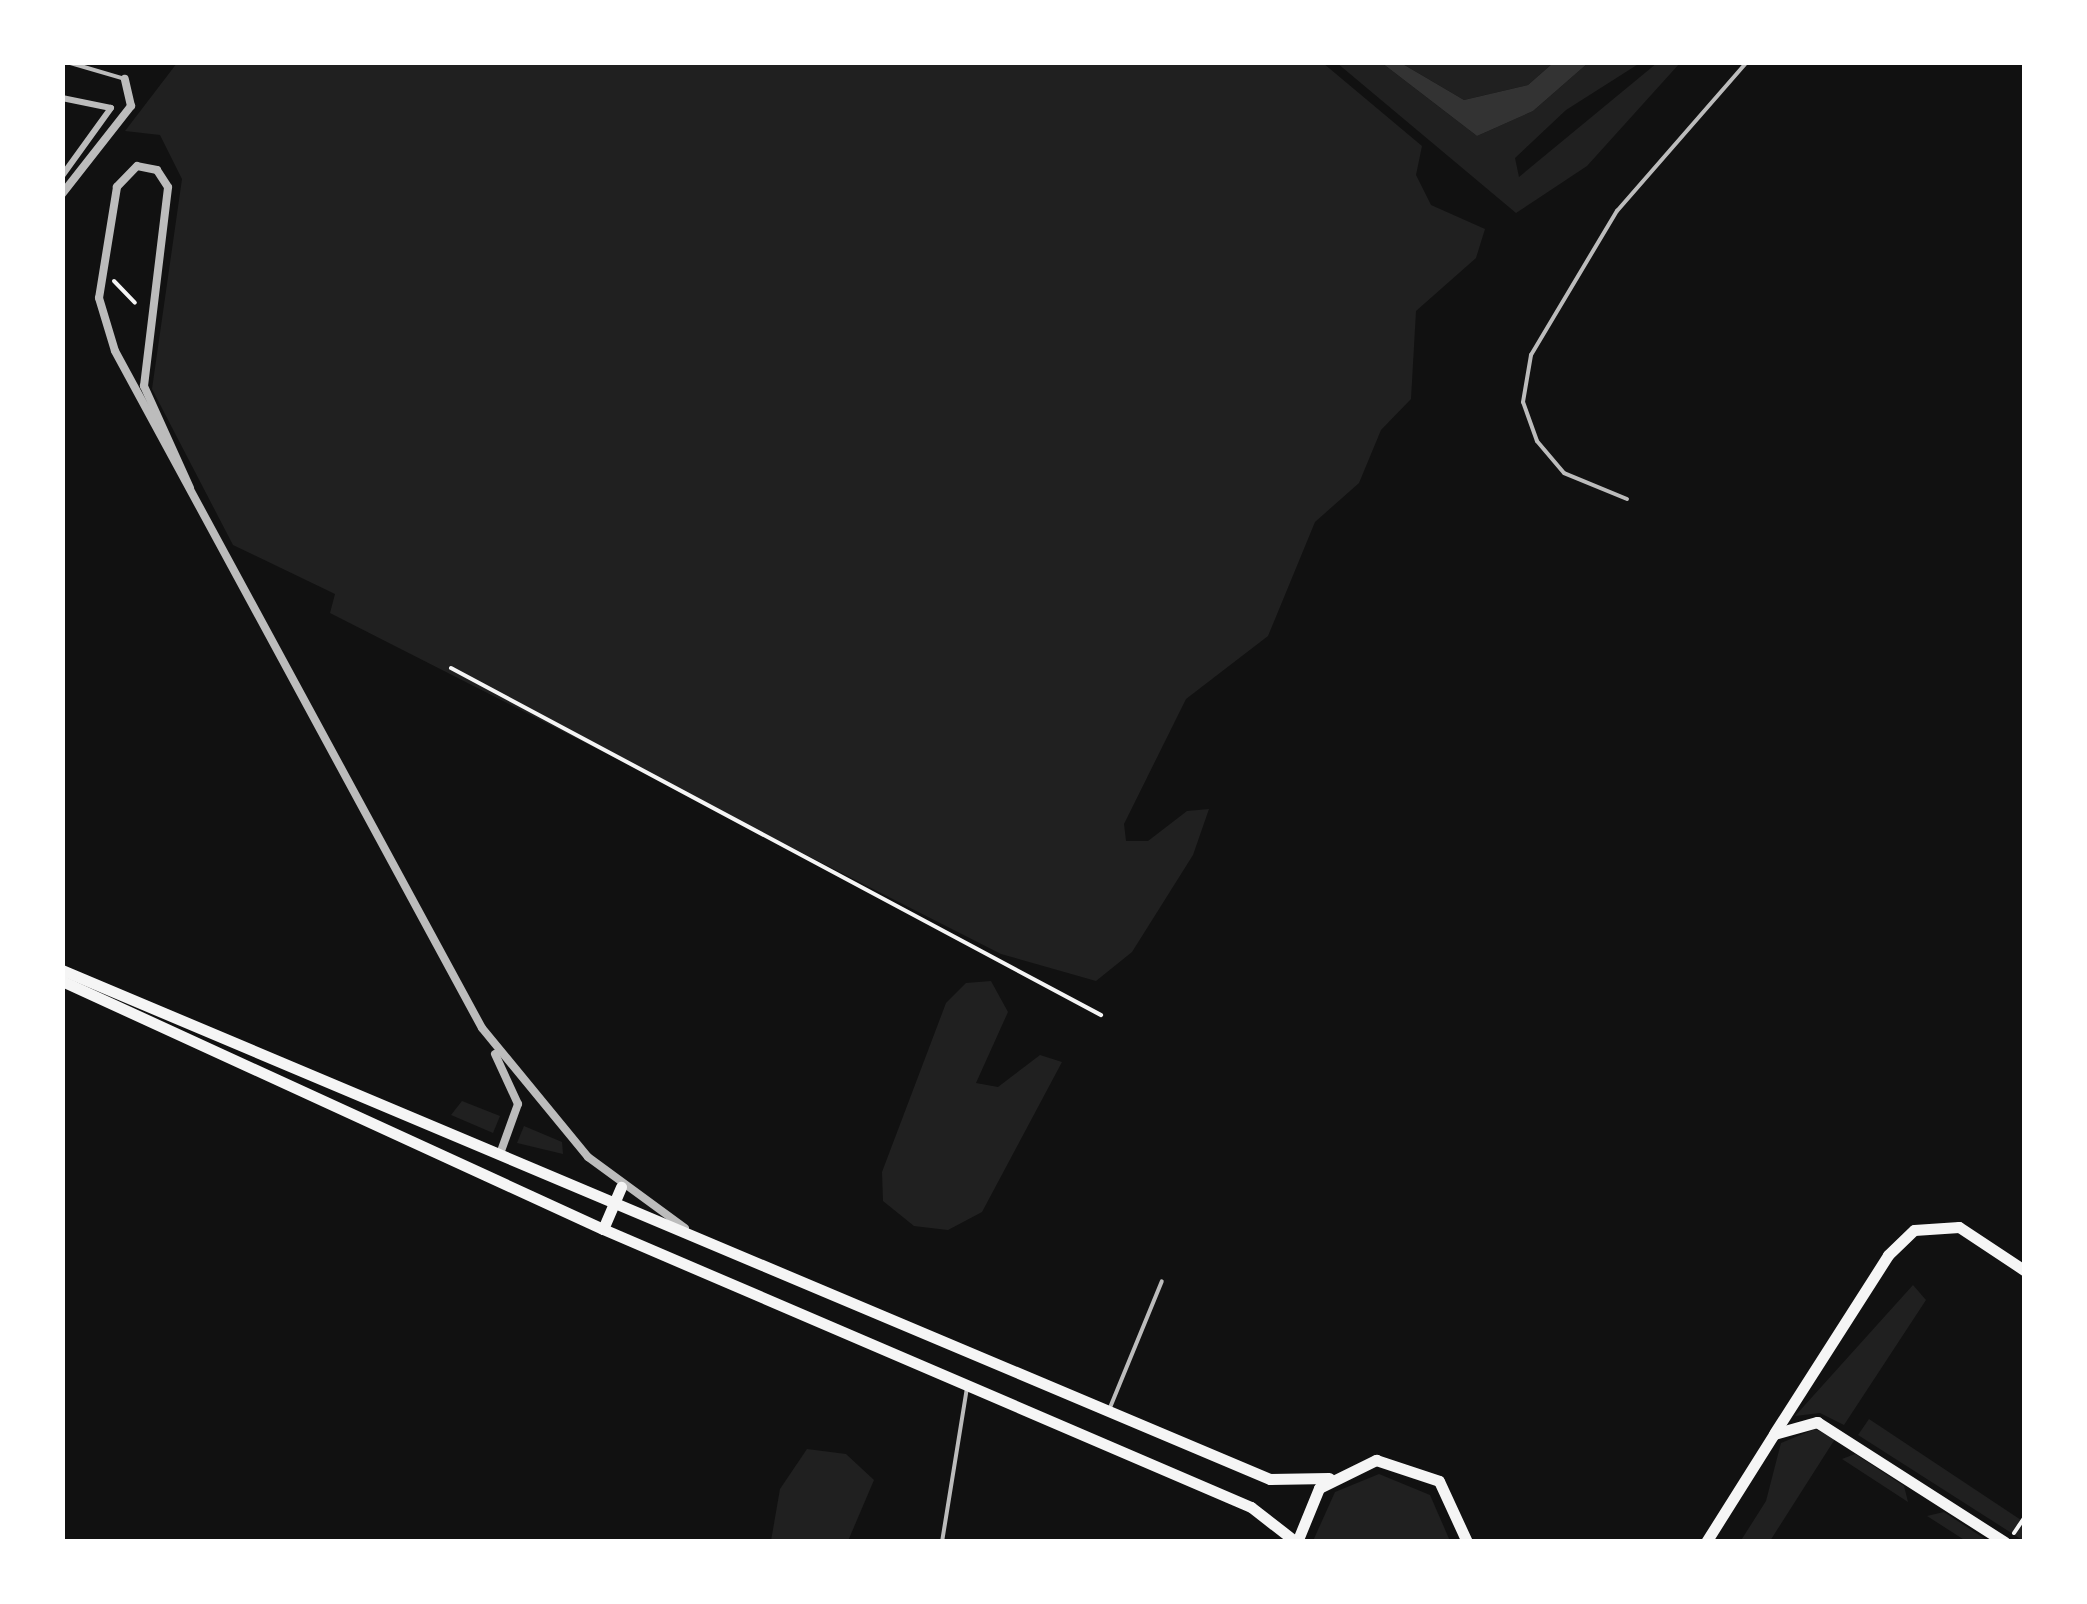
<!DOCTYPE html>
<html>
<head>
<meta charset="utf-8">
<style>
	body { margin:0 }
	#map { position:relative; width:2087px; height:1604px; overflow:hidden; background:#111; font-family:Manrope,sans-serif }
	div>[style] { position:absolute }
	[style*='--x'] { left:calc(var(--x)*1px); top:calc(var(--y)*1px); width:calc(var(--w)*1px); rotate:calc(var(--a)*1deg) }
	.green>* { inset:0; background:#202020 }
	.water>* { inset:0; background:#333 }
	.path>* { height:4px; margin:-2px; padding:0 2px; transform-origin:2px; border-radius:2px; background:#f5f5f5 }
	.service>* { height:4px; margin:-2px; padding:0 2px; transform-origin:2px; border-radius:2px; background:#bcbcbc }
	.pedestrian>* { height:6px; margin:-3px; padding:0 3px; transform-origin:3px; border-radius:3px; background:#bcbcbc }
	.minor>* { height:8px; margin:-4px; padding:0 4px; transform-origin:4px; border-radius:4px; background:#bcbcbc }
	.secondary>* { height:11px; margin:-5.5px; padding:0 5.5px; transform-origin:5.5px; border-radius:5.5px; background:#f5f5f5 }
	span { translate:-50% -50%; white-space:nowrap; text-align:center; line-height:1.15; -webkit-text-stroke:8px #fff; paint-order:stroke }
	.frame { position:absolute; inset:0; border:65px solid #fff; pointer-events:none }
</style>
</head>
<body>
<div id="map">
	<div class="green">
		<i style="clip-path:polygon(177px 63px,1323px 63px,1422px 146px,1416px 175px,1431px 205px,1485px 229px,1476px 258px,1416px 311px,1411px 399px,1381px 430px,1359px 483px,1315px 522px,1268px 636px,1186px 699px,1124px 824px,1126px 841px,1148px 841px,1187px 811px,1209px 809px,1193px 855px,1132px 952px,1096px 981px,1001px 954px,330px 613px,335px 594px,233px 545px,152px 389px,182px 179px,160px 135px,125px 131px)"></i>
		<i style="clip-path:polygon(1337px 63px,1382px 63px,1477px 136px,1533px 111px,1588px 63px,1640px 63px,1566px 110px,1515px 158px,1519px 177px,1657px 63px,1680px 63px,1587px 166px,1516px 213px)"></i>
		<i style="clip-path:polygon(1401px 63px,1553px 63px,1528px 85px,1464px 100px)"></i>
		<i style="clip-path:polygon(991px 981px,1008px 1012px,976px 1083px,998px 1087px,1040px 1055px,1062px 1062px,982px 1212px,948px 1230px,914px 1226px,883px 1201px,882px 1172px,946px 1003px,966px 983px)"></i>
		<i style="clip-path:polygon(462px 1101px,500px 1116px,493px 1133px,451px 1115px)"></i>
		<i style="clip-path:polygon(524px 1126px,562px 1142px,563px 1154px,517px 1143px)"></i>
		<i style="clip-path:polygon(1913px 1285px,1926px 1300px,1844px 1425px,1820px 1413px,1795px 1416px)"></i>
		<i style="clip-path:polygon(1869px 1419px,2024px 1522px,2024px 1541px,1858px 1435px)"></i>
		<i style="clip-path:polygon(1815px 1429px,1835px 1439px,1770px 1541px,1740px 1542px,1766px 1501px,1781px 1443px)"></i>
		<i style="clip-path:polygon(807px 1449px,846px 1454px,874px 1480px,848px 1541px,771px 1541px,780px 1489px)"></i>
		<i style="clip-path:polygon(1855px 1454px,1904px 1486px,1908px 1502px,1842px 1459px)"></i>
		<i style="clip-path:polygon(1379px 1474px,1430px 1495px,1450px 1541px,1313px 1541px,1335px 1492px)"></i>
		<i style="clip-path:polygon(1944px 1512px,1988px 1541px,1966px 1541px,1927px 1516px)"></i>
	</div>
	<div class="water">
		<i style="clip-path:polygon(1382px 63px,1401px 63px,1464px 100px,1528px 85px,1553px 63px,1588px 63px,1533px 111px,1477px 136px)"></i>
	</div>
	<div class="path">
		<i style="--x:114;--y:281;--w:30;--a:46"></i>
		<i style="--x:451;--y:668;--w:737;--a:28.1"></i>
		<i style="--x:2014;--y:1533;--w:18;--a:-56"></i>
	</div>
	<div class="service">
		<i style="--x:67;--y:62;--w:60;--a:16.3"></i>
		<i style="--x:1627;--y:499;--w:68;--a:-157.6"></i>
		<i style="--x:1564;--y:473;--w:42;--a:-130.2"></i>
		<i style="--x:1537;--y:441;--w:41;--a:-109.7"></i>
		<i style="--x:1523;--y:402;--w:48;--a:-80.3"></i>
		<i style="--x:1531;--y:355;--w:168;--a:-59.2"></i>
		<i style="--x:1617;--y:211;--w:198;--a:-48.9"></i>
		<i style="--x:1109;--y:1410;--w:139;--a:-67.7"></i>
		<i style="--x:942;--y:1542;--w:156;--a:-80.8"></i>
	</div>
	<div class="pedestrian">
		<i style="--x:62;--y:98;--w:50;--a:11.5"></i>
		<i style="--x:111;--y:108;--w:84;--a:125.8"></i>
	</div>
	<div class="minor">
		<i style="--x:62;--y:194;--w:112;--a:-51.9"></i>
		<i style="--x:131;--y:106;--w:28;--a:-103"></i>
		<i style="--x:190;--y:488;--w:112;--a:-114.3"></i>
		<i style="--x:144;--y:386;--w:200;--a:-83.1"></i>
		<i style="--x:168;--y:187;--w:20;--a:-123"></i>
		<i style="--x:157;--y:170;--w:20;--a:-169"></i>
		<i style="--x:137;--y:166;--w:29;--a:134"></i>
		<i style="--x:117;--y:187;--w:112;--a:99.2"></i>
		<i style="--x:99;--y:298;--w:55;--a:73.2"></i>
		<i style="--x:115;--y:351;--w:770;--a:61.54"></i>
		<i style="--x:482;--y:1028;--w:167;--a:50.6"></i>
		<i style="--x:588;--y:1157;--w:120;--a:36.2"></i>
		<i style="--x:495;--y:1054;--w:55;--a:65.3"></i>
		<i style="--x:518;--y:1104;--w:50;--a:109.9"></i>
	</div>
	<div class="secondary">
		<i style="--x:62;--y:970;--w:1311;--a:22.85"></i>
		<i style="--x:1270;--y:1479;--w:59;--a:-1"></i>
		<i style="--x:62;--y:981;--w:595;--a:24.63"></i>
		<i style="--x:603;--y:1229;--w:705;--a:23.22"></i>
		<i style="--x:1251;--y:1507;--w:57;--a:37.9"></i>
		<i style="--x:603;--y:1229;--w:46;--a:-66.8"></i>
		<i style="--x:1775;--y:1432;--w:210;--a:-57.4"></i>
		<i style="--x:1888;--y:1255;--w:36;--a:-44"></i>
		<i style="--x:1914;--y:1230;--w:45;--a:-3.8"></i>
		<i style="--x:1959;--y:1227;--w:78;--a:33.5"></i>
		<i style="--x:1297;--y:1542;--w:58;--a:-67.8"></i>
		<i style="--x:1319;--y:1488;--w:64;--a:-26.2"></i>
		<i style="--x:1376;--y:1460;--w:66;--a:18.4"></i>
		<i style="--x:1439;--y:1481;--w:67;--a:65.3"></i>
		<i style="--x:1706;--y:1542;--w:128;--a:-57.8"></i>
		<i style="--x:1774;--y:1434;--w:45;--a:-15.6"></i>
		<i style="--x:1817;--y:1422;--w:223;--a:32.6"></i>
	</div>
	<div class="frame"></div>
</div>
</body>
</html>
